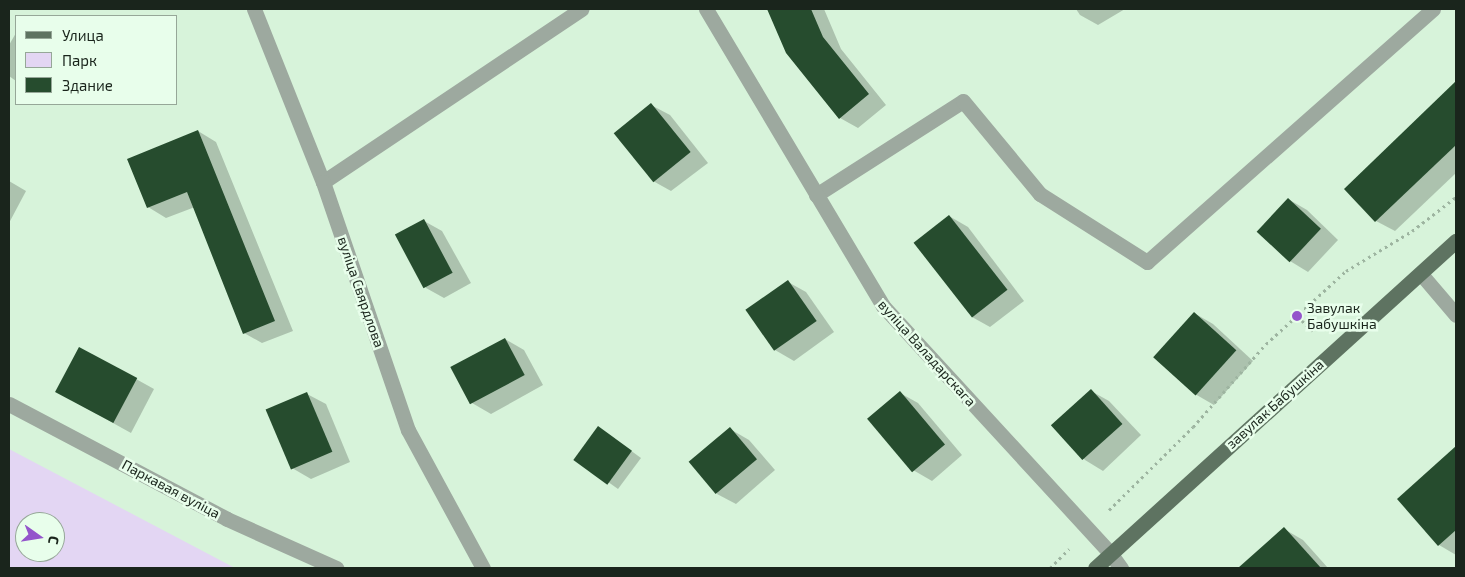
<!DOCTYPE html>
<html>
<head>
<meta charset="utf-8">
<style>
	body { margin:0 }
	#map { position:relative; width:1465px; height:577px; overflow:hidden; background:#d7f3da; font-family:"Exo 2",sans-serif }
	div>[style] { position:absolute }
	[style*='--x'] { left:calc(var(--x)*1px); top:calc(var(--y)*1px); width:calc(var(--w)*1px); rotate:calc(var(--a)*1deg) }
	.green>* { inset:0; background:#e3d6f3 }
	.shadow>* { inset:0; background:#0003 }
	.building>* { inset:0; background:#264c2e; transform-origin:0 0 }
	.path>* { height:3px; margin-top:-1.5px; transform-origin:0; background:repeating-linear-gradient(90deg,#9db4a0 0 2.5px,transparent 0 6.5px) }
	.service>* { height:15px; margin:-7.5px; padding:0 7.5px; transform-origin:7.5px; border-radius:7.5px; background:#9da99f }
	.minor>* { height:15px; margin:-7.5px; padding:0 7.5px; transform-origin:7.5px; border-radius:7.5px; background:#9da99f }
	.tertiary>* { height:15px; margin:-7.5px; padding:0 7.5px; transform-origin:7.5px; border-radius:7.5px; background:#9da99f }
	.primary>* { height:15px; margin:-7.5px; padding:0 7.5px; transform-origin:7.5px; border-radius:7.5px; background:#5e7361 }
	.dots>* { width:14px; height:14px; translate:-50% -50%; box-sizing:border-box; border:2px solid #e8feeb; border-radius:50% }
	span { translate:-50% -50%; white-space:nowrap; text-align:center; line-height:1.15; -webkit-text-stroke:5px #e8feeb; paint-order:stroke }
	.street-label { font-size:14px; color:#1a251c }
	.poi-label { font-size:14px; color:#1a251c }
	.left { translate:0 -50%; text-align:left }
	.frame { position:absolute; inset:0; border:10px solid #1a251c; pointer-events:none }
	.legend { position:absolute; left:15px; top:15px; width:162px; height:90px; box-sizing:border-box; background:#e8feeb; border:1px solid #96a798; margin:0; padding:6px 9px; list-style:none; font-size:15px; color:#1a251c }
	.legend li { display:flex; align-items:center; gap:10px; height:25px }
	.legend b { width:25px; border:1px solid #96a798 }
	.north { position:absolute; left:15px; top:512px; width:50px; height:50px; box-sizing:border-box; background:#e8feeb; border:1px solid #96a798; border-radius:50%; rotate:103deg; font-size:14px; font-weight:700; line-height:20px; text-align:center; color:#1a251c }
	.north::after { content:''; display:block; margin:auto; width:18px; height:22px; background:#9455cb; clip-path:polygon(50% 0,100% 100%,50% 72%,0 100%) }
</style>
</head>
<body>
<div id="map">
	<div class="green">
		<i style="clip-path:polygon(evenodd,9px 449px,235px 568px,9px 568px,9px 449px,25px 522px,55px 522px,55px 552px,25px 552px,25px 522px)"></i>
	</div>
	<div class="shadow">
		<i style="clip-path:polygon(768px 9px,824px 9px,841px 49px,886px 105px,858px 128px,840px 118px,787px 52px)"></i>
		<i style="clip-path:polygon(1076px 9px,1125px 9px,1098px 25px,1080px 15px)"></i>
		<i style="clip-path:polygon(16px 33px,16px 81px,9px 76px,9px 45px)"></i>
		<i style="clip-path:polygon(1450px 89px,1456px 92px,1456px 173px,1395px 231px,1376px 221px,1345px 189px)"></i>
		<i style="clip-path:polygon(651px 105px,670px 115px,708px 163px,671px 191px,653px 181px)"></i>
		<i style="clip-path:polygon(198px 131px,216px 142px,293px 331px,262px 343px,244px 333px,195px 207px,166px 218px,148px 207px)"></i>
		<i style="clip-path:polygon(9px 181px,26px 191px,9px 223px)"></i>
		<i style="clip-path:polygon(1288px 199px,1307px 210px,1338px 240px,1308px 272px,1290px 261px,1258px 231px)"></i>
		<i style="clip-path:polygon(949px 216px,968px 227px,1024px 301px,990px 327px,972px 317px)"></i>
		<i style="clip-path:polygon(424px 221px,442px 231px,471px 283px,444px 298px,426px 288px)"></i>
		<i style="clip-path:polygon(788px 282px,806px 292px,834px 332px,794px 361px,775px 350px)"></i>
		<i style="clip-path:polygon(1194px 313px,1213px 324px,1253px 361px,1214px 405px,1195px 394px)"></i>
		<i style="clip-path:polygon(505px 339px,524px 350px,543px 385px,491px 414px,472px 403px)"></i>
		<i style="clip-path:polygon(136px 379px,154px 389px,131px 433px,75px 402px)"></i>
		<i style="clip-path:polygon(1091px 391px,1109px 401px,1141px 435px,1103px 471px,1085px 460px,1053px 426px)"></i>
		<i style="clip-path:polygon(900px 393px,918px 403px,962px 455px,932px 481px,913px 470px,869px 418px)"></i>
		<i style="clip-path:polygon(307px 394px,326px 404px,350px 462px,311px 479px,292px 468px)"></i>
		<i style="clip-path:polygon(730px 429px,749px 440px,775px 470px,736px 504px,717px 494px)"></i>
		<i style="clip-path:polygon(608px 434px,641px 458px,618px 489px,576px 459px)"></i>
		<i style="clip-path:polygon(1452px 451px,1456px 454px,1456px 555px,1439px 545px)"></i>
		<i style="clip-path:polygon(1284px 529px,1303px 540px,1328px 568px,1257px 568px,1250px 560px)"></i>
	</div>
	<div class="building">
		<i style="clip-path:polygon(767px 9px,811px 9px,823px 37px,869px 94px,839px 119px,786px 53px)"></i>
		<i style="clip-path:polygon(1456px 81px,1456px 145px,1375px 222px,1344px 189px)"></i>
		<i style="left:651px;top:103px;width:63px;height:48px;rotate:51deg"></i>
		<i style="clip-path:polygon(198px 130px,275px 321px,243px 334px,187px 192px,147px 208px,127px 159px)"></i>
		<i style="left:1288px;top:198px;width:45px;height:46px;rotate:43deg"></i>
		<i style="left:949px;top:215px;width:95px;height:45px;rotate:52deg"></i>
		<i style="left:424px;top:219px;width:61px;height:33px;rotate:62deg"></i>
		<i style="left:788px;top:280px;width:50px;height:52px;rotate:55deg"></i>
		<i style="left:1194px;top:312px;width:57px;height:61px;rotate:42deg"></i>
		<i style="left:505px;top:338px;width:42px;height:62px;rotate:62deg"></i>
		<i style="left:79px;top:347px;width:66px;height:51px;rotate:28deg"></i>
		<i style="left:1091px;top:389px;width:47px;height:54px;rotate:48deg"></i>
		<i style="left:900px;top:391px;width:70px;height:43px;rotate:50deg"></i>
		<i style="left:307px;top:392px;width:65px;height:45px;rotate:67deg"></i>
		<i style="left:598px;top:426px;width:42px;height:42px;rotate:36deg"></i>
		<i style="left:730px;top:427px;width:42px;height:54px;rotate:50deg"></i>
		<i style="clip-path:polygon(1456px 446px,1456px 530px,1438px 546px,1397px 499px)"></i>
		<i style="clip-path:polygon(1284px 527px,1321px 568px,1238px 568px)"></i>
	</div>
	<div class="path">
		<i style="--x:1297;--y:316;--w:22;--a:43"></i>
		<i style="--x:1109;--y:510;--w:118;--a:-44.7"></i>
		<i style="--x:1193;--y:427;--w:111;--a:-48.7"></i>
		<i style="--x:1266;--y:344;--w:108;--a:-42.4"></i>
		<i style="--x:1346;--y:271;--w:77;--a:-31.2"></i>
		<i style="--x:1412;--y:231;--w:56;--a:-37.7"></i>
		<i style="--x:1050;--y:568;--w:27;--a:-45"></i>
	</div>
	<div class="service">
		<i style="--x:816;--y:195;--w:174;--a:-32.6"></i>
		<i style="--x:963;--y:101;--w:121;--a:50.4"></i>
		<i style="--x:1040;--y:194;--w:127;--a:32.4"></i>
		<i style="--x:1147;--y:262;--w:382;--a:-41.5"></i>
	</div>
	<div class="minor">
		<i style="--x:706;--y:9;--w:346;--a:59.2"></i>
		<i style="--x:883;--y:306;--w:335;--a:47.4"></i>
		<i style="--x:1110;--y:553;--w:19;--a:54"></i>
		<i style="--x:323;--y:182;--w:311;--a:-33.8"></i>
		<i style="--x:1421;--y:274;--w:54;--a:49.5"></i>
	</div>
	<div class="tertiary">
		<i style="--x:254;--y:9;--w:186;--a:68.3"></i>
		<i style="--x:323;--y:182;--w:262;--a:71.1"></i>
		<i style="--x:408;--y:430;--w:157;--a:61.5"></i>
		<i style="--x:9;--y:404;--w:246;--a:27.8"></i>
		<i style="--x:227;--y:519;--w:120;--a:24.2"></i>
	</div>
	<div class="primary">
		<i style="--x:1095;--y:568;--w:487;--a:-42.2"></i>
	</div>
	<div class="dots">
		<i style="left:1297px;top:316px;background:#9455cb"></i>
	</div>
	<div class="street-label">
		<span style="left:361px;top:292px;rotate:71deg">вуліца Свярдлова</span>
		<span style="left:927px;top:353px;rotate:48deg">вуліца Валадарскага</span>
		<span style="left:1275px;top:404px;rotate:-42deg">завулак Бабушкіна</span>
		<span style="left:171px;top:489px;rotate:28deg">Паркавая вуліца</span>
	</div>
	<div class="poi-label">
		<span class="left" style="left:1307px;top:316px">Завулак<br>Бабушкіна</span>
	</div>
	<div class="frame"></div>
	<ul class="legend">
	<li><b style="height:6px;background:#5e7361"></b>Улица</li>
	<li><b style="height:14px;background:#e3d6f3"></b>Парк</li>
	<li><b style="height:14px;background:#264c2e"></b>Здание</li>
	</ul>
	<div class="north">С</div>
</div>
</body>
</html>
